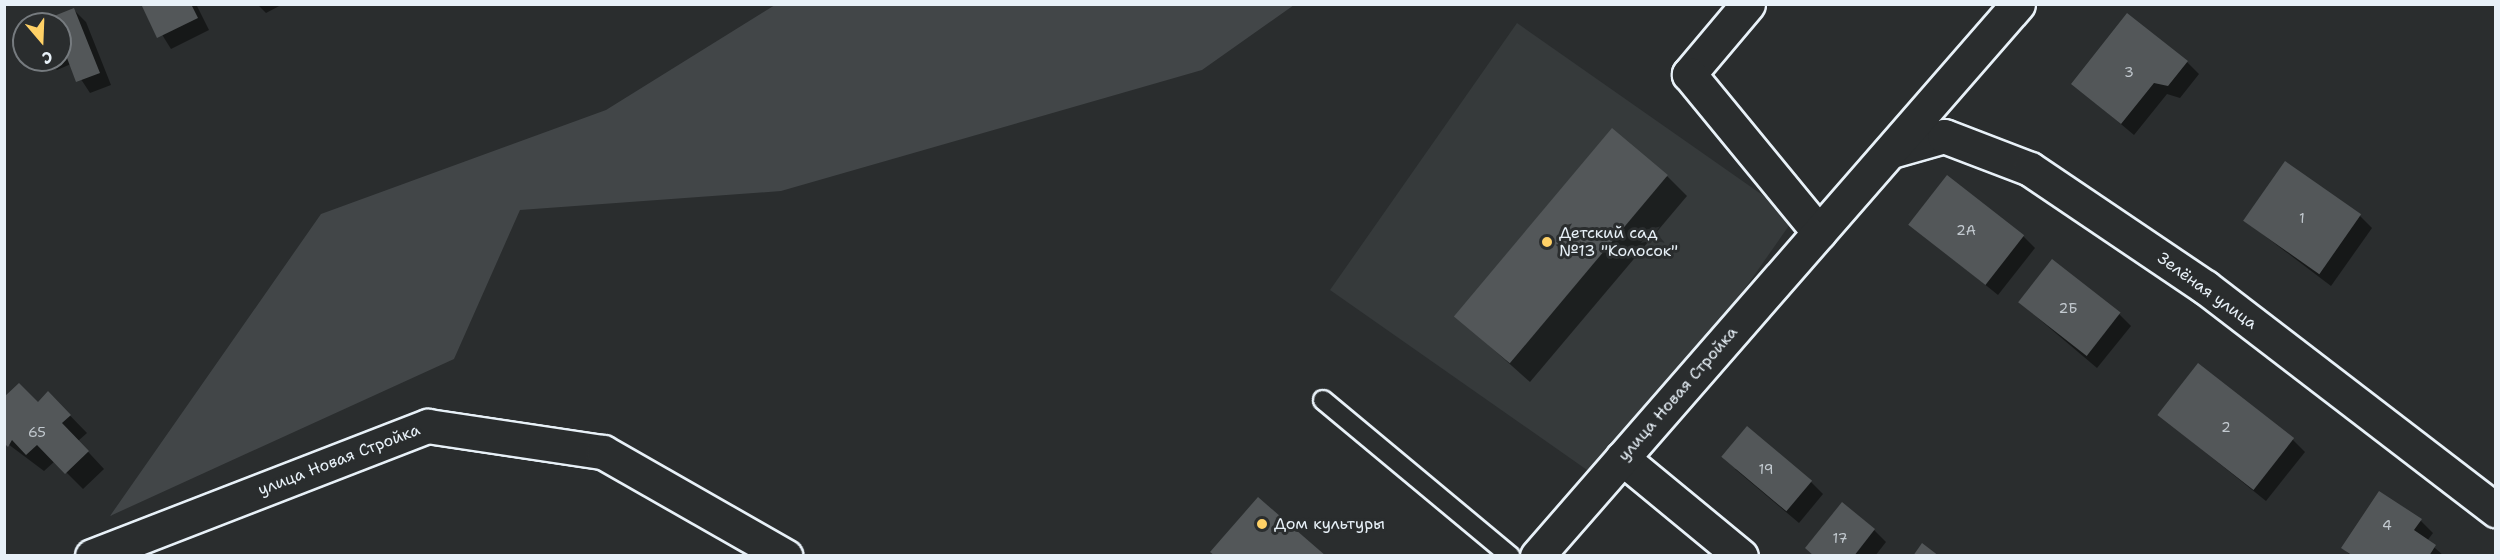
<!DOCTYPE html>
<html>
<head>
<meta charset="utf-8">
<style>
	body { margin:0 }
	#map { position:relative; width:2500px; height:560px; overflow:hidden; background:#2a2d2e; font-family:"Shantell Sans",sans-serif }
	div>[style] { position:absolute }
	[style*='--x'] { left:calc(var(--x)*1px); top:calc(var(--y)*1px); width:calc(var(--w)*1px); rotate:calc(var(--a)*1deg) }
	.built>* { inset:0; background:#363a3b; transform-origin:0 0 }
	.green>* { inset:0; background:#424648 }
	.shadow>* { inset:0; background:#0007 }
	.building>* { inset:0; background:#535759; transform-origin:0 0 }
	.roads { filter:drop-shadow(2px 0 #e8f1f8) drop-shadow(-2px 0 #e8f1f8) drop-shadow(0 2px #e8f1f8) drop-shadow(0 -2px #e8f1f8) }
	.lane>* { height:18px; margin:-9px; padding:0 9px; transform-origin:9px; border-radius:9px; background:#2a2d2e }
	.street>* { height:33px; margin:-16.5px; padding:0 16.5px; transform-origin:16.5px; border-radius:16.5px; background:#2a2d2e }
	.dots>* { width:16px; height:16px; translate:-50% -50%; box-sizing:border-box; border:3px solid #2a2d2e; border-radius:50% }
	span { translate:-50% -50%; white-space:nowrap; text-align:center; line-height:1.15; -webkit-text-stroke:6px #2a2d2e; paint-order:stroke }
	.number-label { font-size:14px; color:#c3cad0 }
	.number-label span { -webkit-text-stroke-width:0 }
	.poi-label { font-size:16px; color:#e8f1f8 }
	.left { translate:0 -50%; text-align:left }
	.street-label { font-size:16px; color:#e8f1f8 }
	.frame { position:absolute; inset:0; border:6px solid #e8f1f8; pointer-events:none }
	.north { position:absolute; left:12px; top:12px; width:60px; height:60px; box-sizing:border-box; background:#2a2d2e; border:2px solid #767b7f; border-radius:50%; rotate:161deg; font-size:16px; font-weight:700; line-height:24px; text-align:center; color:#e8f1f8 }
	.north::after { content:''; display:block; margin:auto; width:21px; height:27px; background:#ffd166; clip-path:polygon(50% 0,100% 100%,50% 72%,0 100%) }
</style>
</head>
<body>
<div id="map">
	<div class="built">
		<i style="left:1517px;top:23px;width:339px;height:326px;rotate:35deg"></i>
	</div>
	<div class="green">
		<i style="clip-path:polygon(775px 5px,1294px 5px,1202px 70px,781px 191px,520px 210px,454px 359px,110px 516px,321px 214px,606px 110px)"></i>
	</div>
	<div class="shadow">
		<i style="clip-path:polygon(143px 4px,196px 4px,209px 30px,171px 49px)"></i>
		<i style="clip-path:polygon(257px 4px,283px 4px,266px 13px)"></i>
		<i style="clip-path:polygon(74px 10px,86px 22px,111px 85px,90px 93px,71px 64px,57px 70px,47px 60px,60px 60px,60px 24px,38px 24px)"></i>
		<i style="clip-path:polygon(2187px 62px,2199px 74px,2180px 98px,2167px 94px,2134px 135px,2073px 84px)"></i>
		<i style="clip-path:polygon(1667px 176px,1687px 196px,1530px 382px,1456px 316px)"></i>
		<i style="clip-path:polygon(2360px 216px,2372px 228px,2331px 286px,2244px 220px)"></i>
		<i style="clip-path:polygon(1910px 224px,2023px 236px,2035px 248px,1998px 295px)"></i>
		<i style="clip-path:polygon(2019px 302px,2119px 314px,2131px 326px,2097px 368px)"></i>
		<i style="clip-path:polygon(48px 393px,87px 433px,78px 441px,104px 469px,83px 489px,55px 461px,44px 471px,4px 441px)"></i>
		<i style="clip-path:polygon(2159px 415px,2293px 440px,2305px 452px,2266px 501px)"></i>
		<i style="clip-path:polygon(1735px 469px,1811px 482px,1823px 494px,1799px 523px)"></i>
		<i style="clip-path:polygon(2421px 521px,2433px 533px,2427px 541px,2444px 556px,2351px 556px,2343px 548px)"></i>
		<i style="clip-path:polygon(1874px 530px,1886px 542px,1875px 556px,1814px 556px)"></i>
	</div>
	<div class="building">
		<i style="clip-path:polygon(141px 4px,191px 4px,198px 18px,157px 38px)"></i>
		<i style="clip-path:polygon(74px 8px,100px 73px,76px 82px,64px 50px,60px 52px,60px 24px,34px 24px)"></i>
		<i style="clip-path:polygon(2127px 13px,2188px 61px,2168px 86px,2154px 83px,2121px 124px,2071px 84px)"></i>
		<i style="left:1612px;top:128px;width:73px;height:246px;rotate:40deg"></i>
		<i style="left:2285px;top:161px;width:93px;height:73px;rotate:35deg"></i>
		<i style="left:1947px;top:175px;width:98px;height:63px;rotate:38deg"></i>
		<i style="left:2052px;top:259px;width:87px;height:55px;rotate:38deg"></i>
		<i style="left:2198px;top:363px;width:122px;height:66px;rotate:38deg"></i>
		<i style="clip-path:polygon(19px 383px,38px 402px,48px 391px,71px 415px,62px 423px,89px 451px,65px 474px,37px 445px,26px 455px,12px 440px,8px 447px,4px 443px,4px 397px)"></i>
		<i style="left:1747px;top:426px;width:85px;height:40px;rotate:40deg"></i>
		<i style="clip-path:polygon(2379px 491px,2422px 519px,2414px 530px,2436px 545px,2429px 556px,2353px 556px,2341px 548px)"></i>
		<i style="clip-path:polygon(1258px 497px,1326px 556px,1215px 556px,1210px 552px)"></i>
		<i style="clip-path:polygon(1842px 502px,1875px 529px,1854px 556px,1814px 556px,1805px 548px)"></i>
		<i style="clip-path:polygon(1922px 543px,1939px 556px,1913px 556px)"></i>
	</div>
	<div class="roads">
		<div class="lane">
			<i style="--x:1323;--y:400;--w:244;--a:39.8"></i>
		</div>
		<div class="street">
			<i style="--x:1748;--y:4;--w:92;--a:130.1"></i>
			<i style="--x:1689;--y:74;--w:205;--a:50.6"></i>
			<i style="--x:1891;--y:151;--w:55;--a:-15.8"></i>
			<i style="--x:1944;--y:136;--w:92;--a:21"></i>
			<i style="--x:2030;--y:169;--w:211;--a:34"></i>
			<i style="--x:2205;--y:287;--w:367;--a:37.5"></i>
			<i style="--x:1622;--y:458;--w:154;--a:39.5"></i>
			<i style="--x:92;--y:556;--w:360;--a:-21.2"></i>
			<i style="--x:428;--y:426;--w:177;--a:8.5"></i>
			<i style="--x:603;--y:452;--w:210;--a:29.7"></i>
			<i style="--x:1537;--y:556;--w:732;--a:-48.93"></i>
		</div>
	</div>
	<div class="dots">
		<i style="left:1547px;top:242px;background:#ffd166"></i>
		<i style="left:1262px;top:524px;background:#ffd166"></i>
	</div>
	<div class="number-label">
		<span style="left:2129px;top:72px">3</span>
		<span style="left:2302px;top:218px">1</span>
		<span style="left:1966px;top:230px">2А</span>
		<span style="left:2068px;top:308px">2Б</span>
		<span style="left:2226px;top:427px">2</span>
		<span style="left:37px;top:432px">65</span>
		<span style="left:1766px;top:469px">19</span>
		<span style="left:2387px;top:525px">4</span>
		<span style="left:1840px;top:538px">17</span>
	</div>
	<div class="poi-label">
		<span class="left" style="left:1559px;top:242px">Детский сад<br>№13 "Колосок"</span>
		<span class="left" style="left:1274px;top:524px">Дом культуры</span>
	</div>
	<div class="street-label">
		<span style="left:2207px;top:291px;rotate:36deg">Зелёная улица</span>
		<span style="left:1678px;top:394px;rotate:-49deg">улица Новая Стройка</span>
		<span style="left:339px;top:460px;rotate:-21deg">улица Новая Стройка</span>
	</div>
	<div class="frame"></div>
	<div class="north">С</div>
</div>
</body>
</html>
